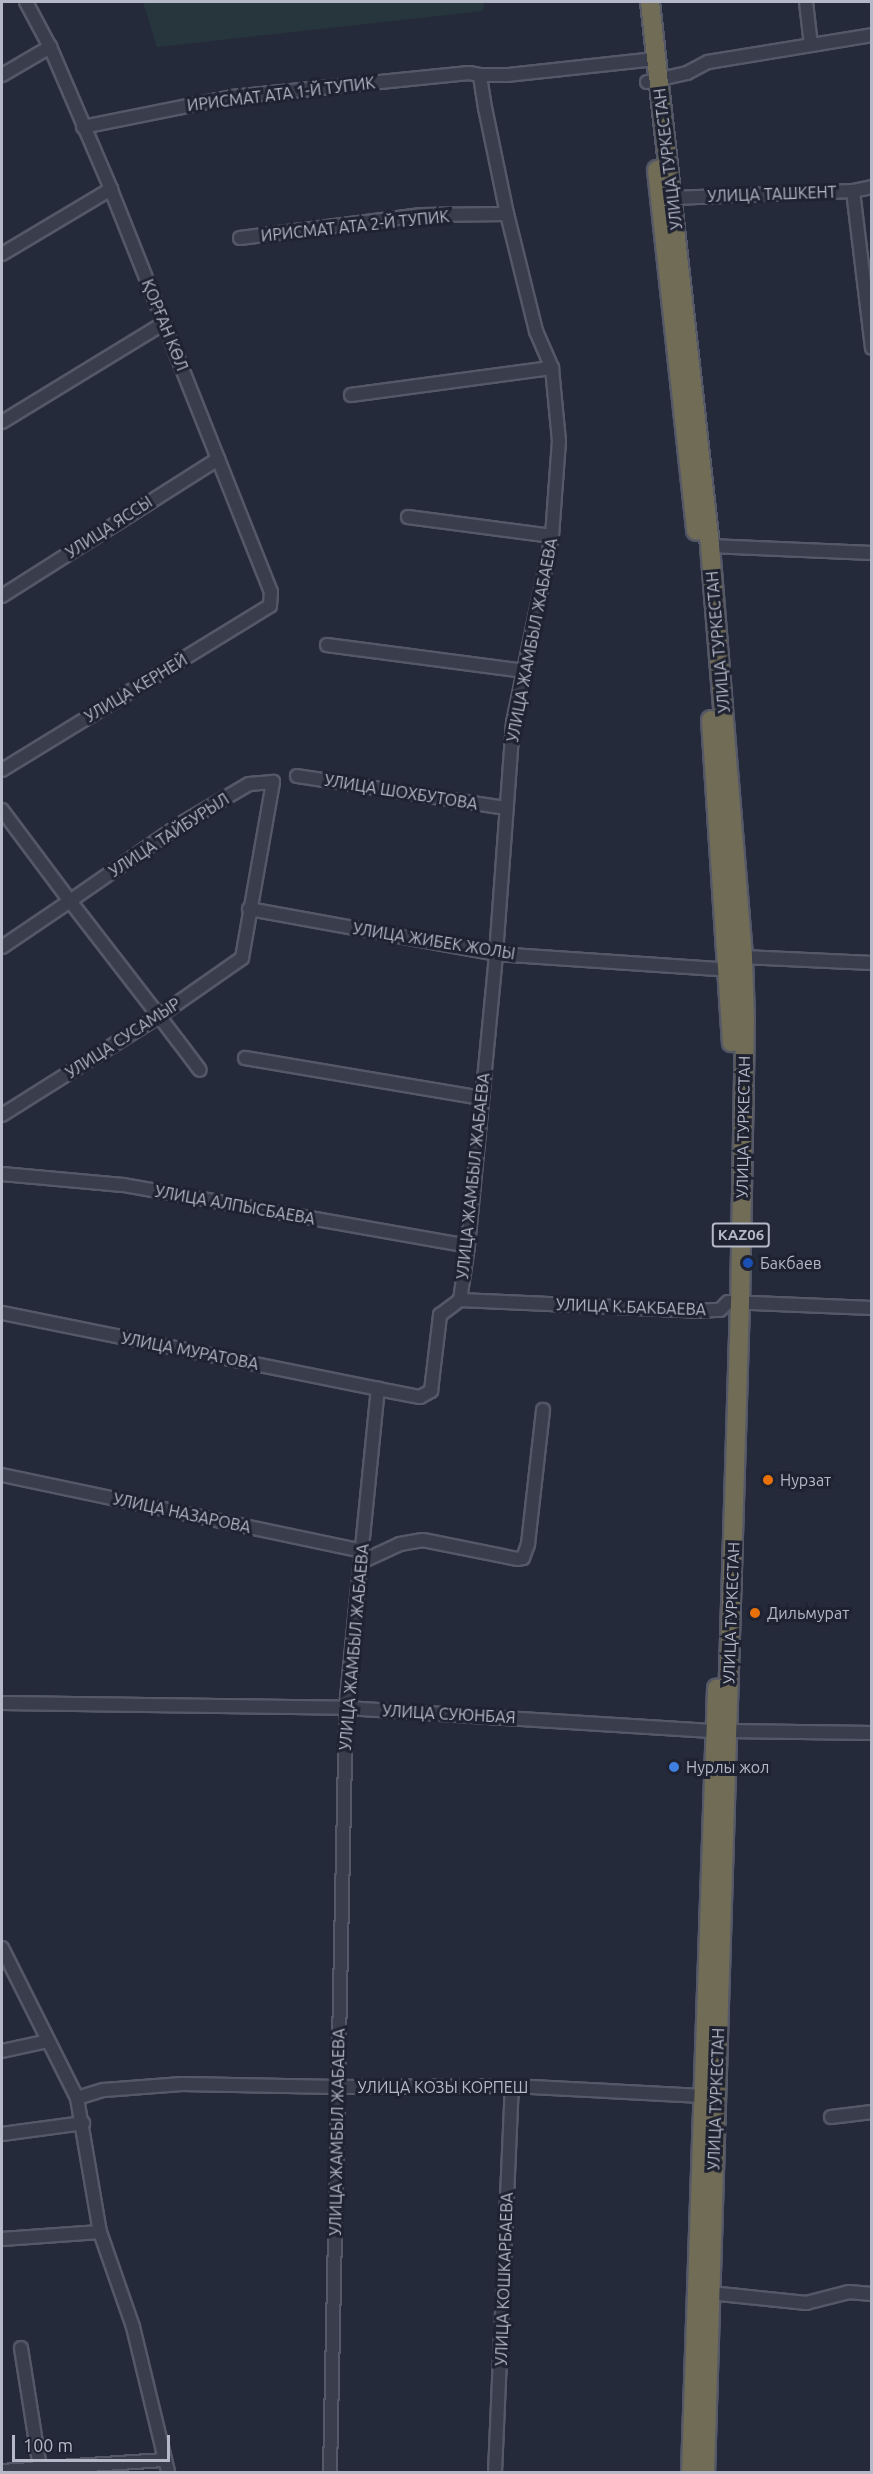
<!DOCTYPE html>
<html>
<head>
<meta charset="utf-8">
<style>
	body { margin:0 }
	#map { position:relative; width:873px; height:2474px; overflow:hidden; background:#252a3b; font-family:Ubuntu,sans-serif }
	div>[style] { position:absolute }
	[style*='--x'] { left:calc(var(--x)*1px); top:calc(var(--y)*1px); width:calc(var(--w)*1px); rotate:calc(var(--a)*1deg) }
	.green>* { inset:0; background:#27363c }
	.roads { filter:drop-shadow(2px 0 #545867) drop-shadow(-2px 0 #545867) drop-shadow(0 2px #545867) drop-shadow(0 -2px #545867) }
	.minor>* { height:12px; margin:-6px; padding:0 6px; transform-origin:6px; border-radius:6px; background:#393d4c }
	.highway>* { height:18px; margin:-9px; padding:0 9px; transform-origin:9px; border-radius:9px; background:#716c56 }
	.dots>* { width:16px; height:16px; translate:-50% -50%; box-sizing:border-box; border:3px solid #1e2231; border-radius:50% }
	span { translate:-50% -50%; white-space:nowrap; text-align:center; line-height:1.15; -webkit-text-stroke:6px #1e2231; paint-order:stroke }
	.shield-label span { padding:2px 4px; background:#1e2231; border:2px solid; border-radius:4px; -webkit-text-stroke-width:0 }
	.shield-label { font-size:15px; color:#b5b8c7; font-weight:700 }
	.street-label { font-size:16px; color:#b5b8c7 }
	.poi-label { font-size:16px; color:#b5b8c7 }
	.left { translate:0 -50%; text-align:left }
	.frame { position:absolute; inset:0; border:3px solid #b5b8c7; pointer-events:none }
	.scale { position:absolute; left:12px; top:2435px; width:158px; height:27px; box-sizing:border-box; border:3px solid #b5b8c7; border-top:0; padding-left:8px; font-size:18px; line-height:21px; white-space:nowrap; color:#b5b8c7; -webkit-text-stroke:4px #1e2231; paint-order:stroke }
</style>
</head>
<body>
<div id="map">
	<div class="green">
		<i style="clip-path:polygon(143px 2px,484px 2px,483px 11px,157px 47px)"></i>
	</div>
	<div class="roads">
		<div class="minor">
			<i style="--x:806;--y:2;--w:43;--a:83.4"></i>
			<i style="--x:2;--y:75;--w:56;--a:-30.3"></i>
			<i style="--x:647;--y:82;--w:41;--a:-12.7"></i>
			<i style="--x:687;--y:73;--w:24;--a:-28"></i>
			<i style="--x:708;--y:62;--w:166;--a:-9.3"></i>
			<i style="--x:83;--y:127;--w:152;--a:-11.4"></i>
			<i style="--x:232;--y:97;--w:238;--a:-5.8"></i>
			<i style="--x:469;--y:73;--w:11;--a:10"></i>
			<i style="--x:853;--y:191;--w:158;--a:83.1"></i>
			<i style="--x:673;--y:198;--w:180;--a:-2.2"></i>
			<i style="--x:853;--y:191;--w:19;--a:-12"></i>
			<i style="--x:240;--y:238;--w:183;--a:-7.2"></i>
			<i style="--x:422;--y:215;--w:85;--a:-0.7"></i>
			<i style="--x:2;--y:254;--w:127;--a:-30.8"></i>
			<i style="--x:351;--y:395;--w:203;--a:-7.7"></i>
			<i style="--x:2;--y:422;--w:190;--a:-31.4"></i>
			<i style="--x:408;--y:517;--w:145;--a:7.5"></i>
			<i style="--x:710;--y:546;--w:162;--a:2.5"></i>
			<i style="--x:2;--y:596;--w:256;--a:-32.4"></i>
			<i style="--x:327;--y:645;--w:199;--a:7.5"></i>
			<i style="--x:2;--y:770;--w:314;--a:-31.5"></i>
			<i style="--x:270;--y:606;--w:14;--a:-86"></i>
			<i style="--x:271;--y:592;--w:434;--a:-111.7"></i>
			<i style="--x:111;--y:189;--w:155;--a:-113.2"></i>
			<i style="--x:50;--y:47;--w:51;--a:-118.1"></i>
			<i style="--x:297;--y:776;--w:211;--a:8.7"></i>
			<i style="--x:2;--y:810;--w:114;--a:53.2"></i>
			<i style="--x:70;--y:901;--w:82;--a:145.9"></i>
			<i style="--x:249;--y:909;--w:251;--a:10.3"></i>
			<i style="--x:496;--y:954;--w:233;--a:3.9"></i>
			<i style="--x:743;--y:957;--w:129;--a:2.7"></i>
			<i style="--x:245;--y:1058;--w:240;--a:9.6"></i>
			<i style="--x:2;--y:1115;--w:186;--a:-32.2"></i>
			<i style="--x:159;--y:1016;--w:101;--a:-34.9"></i>
			<i style="--x:242;--y:958;--w:179;--a:-80"></i>
			<i style="--x:273;--y:782;--w:24;--a:175"></i>
			<i style="--x:249;--y:784;--w:75;--a:149.7"></i>
			<i style="--x:184;--y:822;--w:139;--a:145.3"></i>
			<i style="--x:70;--y:901;--w:145;--a:52.3"></i>
			<i style="--x:159;--y:1016;--w:31;--a:53"></i>
			<i style="--x:178;--y:1041;--w:36;--a:53"></i>
			<i style="--x:2;--y:1174;--w:121;--a:5.2"></i>
			<i style="--x:123;--y:1185;--w:350;--a:10"></i>
			<i style="--x:460;--y:1300;--w:238;--a:2.6"></i>
			<i style="--x:698;--y:1311;--w:22;--a:-3"></i>
			<i style="--x:720;--y:1310;--w:11;--a:-45"></i>
			<i style="--x:728;--y:1302;--w:144;--a:2.4"></i>
			<i style="--x:2;--y:1313;--w:384;--a:11.4"></i>
			<i style="--x:2;--y:1475;--w:368;--a:11.9"></i>
			<i style="--x:361;--y:1562;--w:43;--a:-24.8"></i>
			<i style="--x:400;--y:1544;--w:23;--a:-10"></i>
			<i style="--x:423;--y:1540;--w:96;--a:11.4"></i>
			<i style="--x:517;--y:1559;--w:6;--a:-9"></i>
			<i style="--x:523;--y:1558;--w:15;--a:-70"></i>
			<i style="--x:528;--y:1544;--w:135;--a:-83.6"></i>
			<i style="--x:2;--y:1703;--w:344;--a:0.8"></i>
			<i style="--x:346;--y:1708;--w:370;--a:3.6"></i>
			<i style="--x:728;--y:1731;--w:144;--a:0.8"></i>
			<i style="--x:2;--y:1948;--w:168;--a:63.4"></i>
			<i style="--x:77;--y:2098;--w:136;--a:80.3"></i>
			<i style="--x:100;--y:2232;--w:101;--a:70.8"></i>
			<i style="--x:133;--y:2327;--w:149;--a:76.4"></i>
			<i style="--x:2;--y:2051;--w:47;--a:-12.3"></i>
			<i style="--x:77;--y:2098;--w:28;--a:-17"></i>
			<i style="--x:104;--y:2090;--w:78;--a:-4.4"></i>
			<i style="--x:182;--y:2084;--w:156;--a:1.1"></i>
			<i style="--x:338;--y:2087;--w:174;--a:-0.3"></i>
			<i style="--x:512;--y:2086;--w:190;--a:3"></i>
			<i style="--x:831;--y:2117;--w:41;--a:-7"></i>
			<i style="--x:2;--y:2134;--w:82;--a:-7.7"></i>
			<i style="--x:2;--y:2239;--w:98;--a:-4.1"></i>
			<i style="--x:710;--y:2293;--w:97;--a:5.9"></i>
			<i style="--x:806;--y:2303;--w:44;--a:-14.3"></i>
			<i style="--x:849;--y:2292;--w:23;--a:5"></i>
			<i style="--x:21;--y:2348;--w:121;--a:81"></i>
			<i style="--x:2;--y:2471;--w:161;--a:-3.9"></i>
			<i style="--x:330;--y:2472;--w:764;--a:-88.8"></i>
			<i style="--x:346;--y:1708;--w:321;--a:-84.3"></i>
			<i style="--x:378;--y:1389;--w:43;--a:10.8"></i>
			<i style="--x:420;--y:1397;--w:13;--a:-29"></i>
			<i style="--x:431;--y:1391;--w:77;--a:-83.2"></i>
			<i style="--x:440;--y:1315;--w:25;--a:-37"></i>
			<i style="--x:460;--y:1300;--w:55;--a:-81.6"></i>
			<i style="--x:468;--y:1246;--w:293;--a:-84.5"></i>
			<i style="--x:496;--y:954;--w:232;--a:-85.8"></i>
			<i style="--x:513;--y:723;--w:191;--a:-78.2"></i>
			<i style="--x:552;--y:536;--w:95;--a:-85.8"></i>
			<i style="--x:559;--y:441;--w:73;--a:-95.5"></i>
			<i style="--x:552;--y:368;--w:40;--a:-113.4"></i>
			<i style="--x:536;--y:331;--w:121;--a:-103.9"></i>
			<i style="--x:507;--y:214;--w:108;--a:-101.7"></i>
			<i style="--x:485;--y:108;--w:33;--a:-99"></i>
			<i style="--x:480;--y:75;--w:28;--a:0"></i>
			<i style="--x:508;--y:75;--w:149;--a:-6.2"></i>
			<i style="--x:495;--y:2472;--w:386;--a:-87.5"></i>
		</div>
		<div class="highway">
			<i style="--x:650;--y:2;--w:547;--a:83.71"></i>
			<i style="--x:710;--y:546;--w:412;--a:85.4"></i>
			<i style="--x:743;--y:957;--w:63;--a:88.2"></i>
			<i style="--x:745;--y:1020;--w:282;--a:91"></i>
			<i style="--x:740;--y:1302;--w:1171;--a:91.71"></i>
			<i style="--x:657;--y:170;--w:363;--a:83.8"></i>
			<i style="--x:711;--y:720;--w:323;--a:86.3"></i>
			<i style="--x:691;--y:2472;--w:784;--a:-88.1"></i>
		</div>
	</div>
	<div class="dots">
		<i style="left:748px;top:1263px;background:#1a4fb4"></i>
		<i style="left:768px;top:1480px;background:#e8710a"></i>
		<i style="left:755px;top:1613px;background:#e8710a"></i>
		<i style="left:674px;top:1767px;background:#3f7fe0"></i>
	</div>
	<div class="shield-label">
		<span style="left:741px;top:1235px">KАZ06</span>
	</div>
	<div class="street-label">
		<span style="left:281px;top:94px;rotate:-7deg">ИРИСМАТ АТА 1-Й ТУПИК</span>
		<span style="left:668px;top:159px;rotate:-97deg">УЛИЦА ТУРКЕСТАН</span>
		<span style="left:772px;top:194px;rotate:-2deg">УЛИЦА ТАШКЕНТ</span>
		<span style="left:355px;top:226px;rotate:-6deg">ИРИСМАТ АТА 2-Й ТУПИК</span>
		<span style="left:165px;top:325px;rotate:68deg">ҚОРҒАН КӨЛ</span>
		<span style="left:109px;top:527px;rotate:-33deg">УЛИЦА ЯССЫ</span>
		<span style="left:532px;top:640px;rotate:-79deg">УЛИЦА ЖАМБЫЛ ЖАБАЕВА</span>
		<span style="left:718px;top:642px;rotate:-95deg">УЛИЦА ТУРКЕСТАН</span>
		<span style="left:136px;top:688px;rotate:-31deg">УЛИЦА КЕРНЕЙ</span>
		<span style="left:401px;top:792px;rotate:9deg">УЛИЦА ШОХБУТОВА</span>
		<span style="left:169px;top:835px;rotate:-33deg">УЛИЦА ТАЙБУРЫЛ</span>
		<span style="left:434px;top:941px;rotate:9deg">УЛИЦА ЖИБЕК ЖОЛЫ</span>
		<span style="left:123px;top:1038px;rotate:-33deg">УЛИЦА СУСАМЫР</span>
		<span style="left:743px;top:1127px;rotate:-89deg">УЛИЦА ТУРКЕСТАН</span>
		<span style="left:473px;top:1176px;rotate:-84deg">УЛИЦА ЖАМБЫЛ ЖАБАЕВА</span>
		<span style="left:235px;top:1205px;rotate:10deg">УЛИЦА АЛПЫСБАЕВА</span>
		<span style="left:631px;top:1307px;rotate:2deg">УЛИЦА К.БАКБАЕВА</span>
		<span style="left:190px;top:1351px;rotate:11deg">УЛИЦА МУРАТОВА</span>
		<span style="left:182px;top:1513px;rotate:12deg">УЛИЦА НАЗАРОВА</span>
		<span style="left:731px;top:1613px;rotate:-88deg">УЛИЦА ТУРКЕСТАН</span>
		<span style="left:354px;top:1647px;rotate:-85deg">УЛИЦА ЖАМБЫЛ ЖАБАЕВА</span>
		<span style="left:449px;top:1714px;rotate:3deg">УЛИЦА СУЮНБАЯ</span>
		<span style="left:443px;top:2087px">УЛИЦА КОЗЫ КОРПЕШ</span>
		<span style="left:716px;top:2099px;rotate:-88deg">УЛИЦА ТУРКЕСТАН</span>
		<span style="left:337px;top:2132px;rotate:-89deg">УЛИЦА ЖАМБЫЛ ЖАБАЕВА</span>
		<span style="left:504px;top:2279px;rotate:-88deg">УЛИЦА КОШКАРБАЕВА</span>
	</div>
	<div class="poi-label">
		<span class="left" style="left:760px;top:1263px">Бакбаев</span>
		<span class="left" style="left:780px;top:1480px">Нурзат</span>
		<span class="left" style="left:767px;top:1613px">Дильмурат</span>
		<span class="left" style="left:686px;top:1767px">Нурлы жол</span>
	</div>
	<div class="frame"></div>
	<div class="scale">100 m</div>
</div>
</body>
</html>
